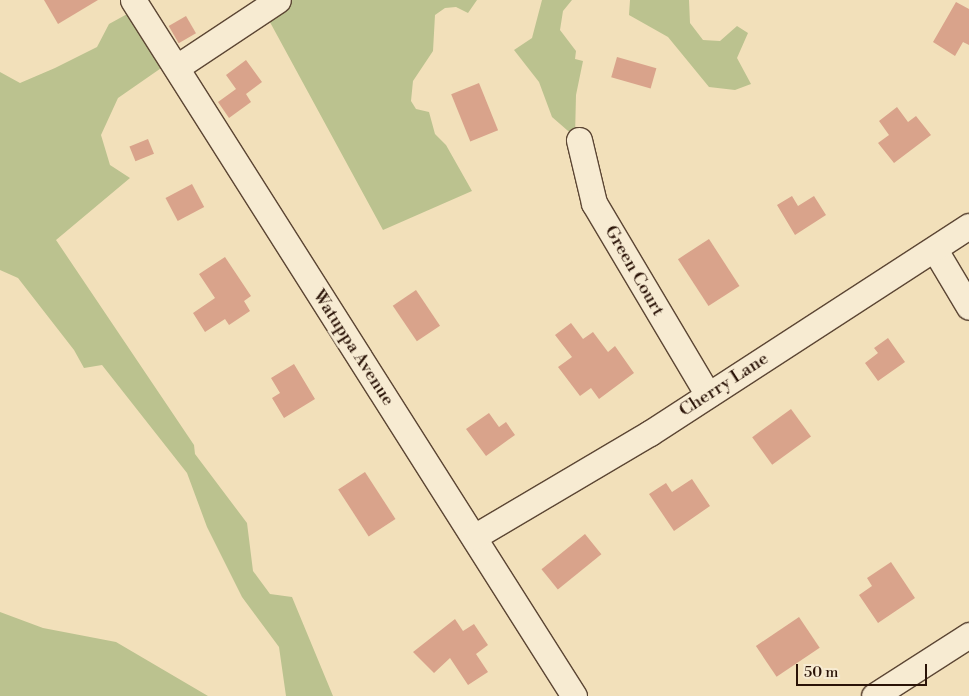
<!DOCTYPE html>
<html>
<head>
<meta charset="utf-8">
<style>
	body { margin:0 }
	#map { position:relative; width:969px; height:696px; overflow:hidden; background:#f2e0ba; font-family:"Libre Bodoni",serif }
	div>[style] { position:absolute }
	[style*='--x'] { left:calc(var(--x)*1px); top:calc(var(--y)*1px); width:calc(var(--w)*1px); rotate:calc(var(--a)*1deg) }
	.green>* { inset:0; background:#bbc28f }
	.building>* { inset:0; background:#d9a38b; transform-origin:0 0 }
	.roads { filter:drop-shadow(1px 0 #5c4634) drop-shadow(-1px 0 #5c4634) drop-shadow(0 1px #5c4634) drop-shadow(0 -1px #5c4634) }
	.minor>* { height:25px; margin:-12.5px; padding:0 12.5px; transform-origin:12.5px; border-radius:12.5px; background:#f7ebd2 }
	span { translate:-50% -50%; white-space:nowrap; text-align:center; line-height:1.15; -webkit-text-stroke:5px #f7ebd2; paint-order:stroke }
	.street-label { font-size:18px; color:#2a1307 }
	.scale { position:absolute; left:796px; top:664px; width:131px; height:22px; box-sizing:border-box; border:2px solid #2a1307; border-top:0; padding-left:6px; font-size:15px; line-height:18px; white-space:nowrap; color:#2a1307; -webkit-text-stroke:4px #f7ebd2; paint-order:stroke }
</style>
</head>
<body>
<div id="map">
	<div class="green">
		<i style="clip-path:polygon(283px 0,477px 0,468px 13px,456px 7px,445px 8px,435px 15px,433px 51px,413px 81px,411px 101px,416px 109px,429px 112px,435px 134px,446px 145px,472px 191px,383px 230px,265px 13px)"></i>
		<i style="clip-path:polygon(542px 0,572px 0,563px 11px,560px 30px,576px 51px,575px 59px,583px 61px,576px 95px,575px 137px,552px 117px,539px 82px,514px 50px,532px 38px)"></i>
		<i style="clip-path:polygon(630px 0,689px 0,690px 23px,703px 40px,720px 41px,737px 26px,748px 33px,737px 58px,751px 84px,735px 90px,709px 87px,668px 37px,629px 15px)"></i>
		<i style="clip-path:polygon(140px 7px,167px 64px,118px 98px,101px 135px,110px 165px,130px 178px,56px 240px,194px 445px,195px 454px,247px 523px,253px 571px,270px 594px,292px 597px,333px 696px,286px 696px,279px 647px,242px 597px,207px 527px,187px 473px,102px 365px,84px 368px,74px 350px,18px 278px,0 270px,0 72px,20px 83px,55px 68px,97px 47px,109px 24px)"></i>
		<i style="clip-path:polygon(0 612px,43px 628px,116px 642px,208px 696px,0 696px)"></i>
	</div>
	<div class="building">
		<i style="clip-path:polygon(44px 0,98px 0,58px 24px)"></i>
		<i style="clip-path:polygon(956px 2px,969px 9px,969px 45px,963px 42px,955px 56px,933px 42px)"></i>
		<i style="left:186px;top:16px;width:20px;height:20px;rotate:60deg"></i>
		<i style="left:617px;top:57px;width:41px;height:21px;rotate:16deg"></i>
		<i style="clip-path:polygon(246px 60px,262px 82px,246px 94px,251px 102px,229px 118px,218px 102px,236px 89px,226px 75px)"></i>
		<i style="left:479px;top:83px;width:51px;height:30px;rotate:68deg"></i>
		<i style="clip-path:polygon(897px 107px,908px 122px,916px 116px,931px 135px,894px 163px,878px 143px,889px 135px,879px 121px)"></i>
		<i style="left:148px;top:139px;width:16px;height:20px;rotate:68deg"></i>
		<i style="left:192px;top:184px;width:26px;height:30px;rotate:62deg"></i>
		<i style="clip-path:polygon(792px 196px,798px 206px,814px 196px,826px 215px,795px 235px,777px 205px)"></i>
		<i style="left:709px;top:239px;width:56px;height:37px;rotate:57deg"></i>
		<i style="clip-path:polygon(225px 257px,251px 296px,244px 301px,250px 311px,229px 325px,225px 319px,205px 332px,193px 313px,215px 298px,199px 274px)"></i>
		<i style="left:416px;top:290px;width:43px;height:28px;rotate:56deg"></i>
		<i style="clip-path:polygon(571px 323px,583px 339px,593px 332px,608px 352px,615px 346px,634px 373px,599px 399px,591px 388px,580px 396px,558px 367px,572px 357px,555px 335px)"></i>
		<i style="clip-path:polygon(888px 338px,905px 362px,878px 381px,865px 363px,878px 353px,874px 348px)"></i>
		<i style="clip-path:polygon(294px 364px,315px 399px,284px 418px,272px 398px,280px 393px,271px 378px)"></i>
		<i style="left:791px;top:409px;width:34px;height:48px;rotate:54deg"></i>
		<i style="clip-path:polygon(489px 413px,499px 427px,506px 422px,515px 435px,486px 456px,466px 429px)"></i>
		<i style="left:365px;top:472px;width:56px;height:32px;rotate:57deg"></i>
		<i style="clip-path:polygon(692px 479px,710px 506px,674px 531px,649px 494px,666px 483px,672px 492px)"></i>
		<i style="left:585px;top:534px;width:26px;height:56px;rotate:51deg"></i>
		<i style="clip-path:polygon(891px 562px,915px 598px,878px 623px,859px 595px,872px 586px,867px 578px)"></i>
		<i style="left:799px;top:617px;width:37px;height:52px;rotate:56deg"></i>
		<i style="clip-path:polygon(455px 619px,463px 631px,474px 624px,488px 645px,476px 654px,488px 672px,468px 685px,450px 658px,434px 673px,413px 652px)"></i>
	</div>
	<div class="roads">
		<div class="minor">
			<i style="--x:133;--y:0;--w:824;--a:57.64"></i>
			<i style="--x:177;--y:67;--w:121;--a:-33.6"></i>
			<i style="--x:579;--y:140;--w:65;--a:76.6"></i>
			<i style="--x:594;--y:203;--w:223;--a:59.3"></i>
			<i style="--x:935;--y:250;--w:66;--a:59.2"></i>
			<i style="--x:474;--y:537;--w:204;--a:-30.6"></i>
			<i style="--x:650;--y:433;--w:380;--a:-33"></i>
			<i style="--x:874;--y:696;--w:113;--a:-32.7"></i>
		</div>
	</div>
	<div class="street-label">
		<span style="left:634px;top:271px;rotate:60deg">Green Court</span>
		<span style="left:353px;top:348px;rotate:57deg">Watuppa Avenue</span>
		<span style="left:724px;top:385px;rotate:-33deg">Cherry Lane</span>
	</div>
	<div class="scale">50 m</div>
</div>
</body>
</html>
